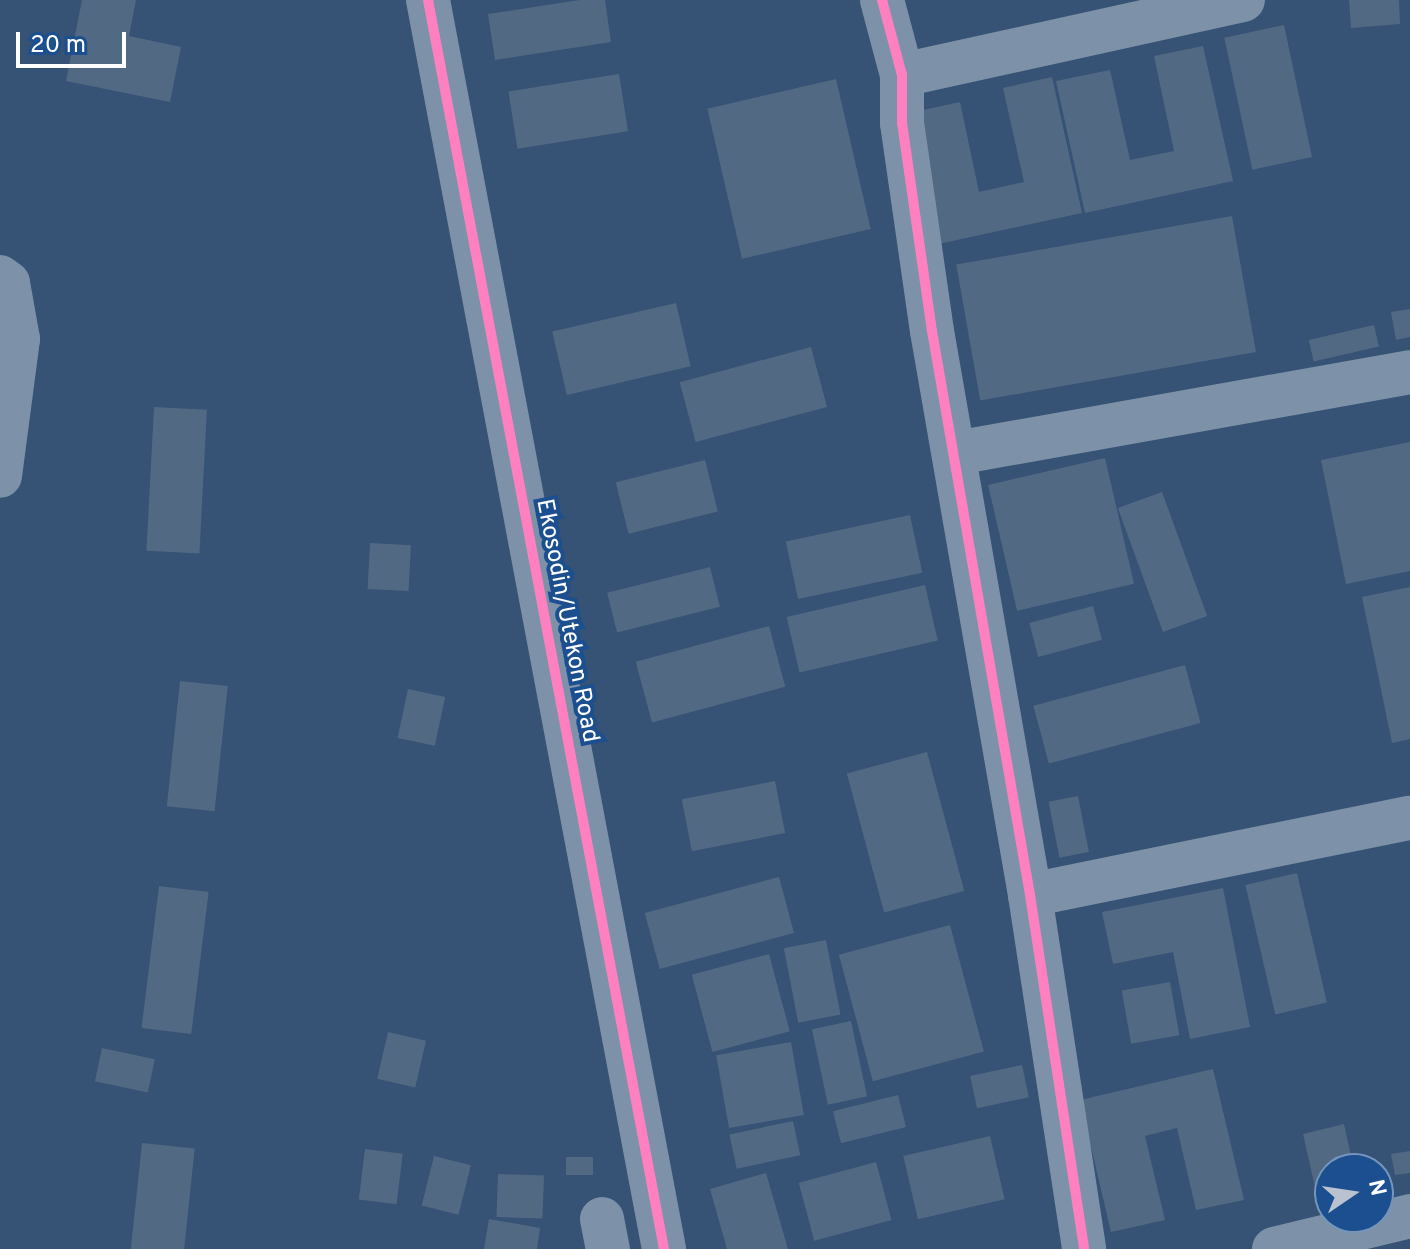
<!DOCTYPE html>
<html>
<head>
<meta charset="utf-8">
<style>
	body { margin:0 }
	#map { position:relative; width:1410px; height:1249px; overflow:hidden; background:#365274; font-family:Overpass,sans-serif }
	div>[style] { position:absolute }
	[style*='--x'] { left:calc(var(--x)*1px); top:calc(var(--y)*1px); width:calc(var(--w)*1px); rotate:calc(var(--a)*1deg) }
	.building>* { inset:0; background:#526984; transform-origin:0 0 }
	.minor>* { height:44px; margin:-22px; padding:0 22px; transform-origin:22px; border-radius:22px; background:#7d92a8 }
	.cycleway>* { height:10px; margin:-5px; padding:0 5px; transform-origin:5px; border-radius:5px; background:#ff80c0 }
	span { translate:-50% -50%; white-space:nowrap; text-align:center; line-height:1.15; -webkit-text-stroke:8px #1b4f8f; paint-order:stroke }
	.street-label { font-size:24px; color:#fff }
	.north { position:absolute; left:1314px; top:1153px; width:80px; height:80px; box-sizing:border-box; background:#1b4f8f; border:2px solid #7695bc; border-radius:50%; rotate:77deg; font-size:22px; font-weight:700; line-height:32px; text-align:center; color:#fff }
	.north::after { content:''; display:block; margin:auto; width:28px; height:36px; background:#b9c2ce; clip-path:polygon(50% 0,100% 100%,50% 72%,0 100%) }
	.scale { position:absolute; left:16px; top:32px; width:110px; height:36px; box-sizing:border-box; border:4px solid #fff; border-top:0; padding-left:10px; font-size:24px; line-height:28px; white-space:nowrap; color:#fff; -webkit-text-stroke:6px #1b4f8f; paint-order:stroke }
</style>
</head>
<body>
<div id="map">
	<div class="building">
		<i style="clip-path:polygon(82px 0,136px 0,129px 36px,181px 47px,170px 102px,66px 81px)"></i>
		<i style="clip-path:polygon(580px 0,605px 0,611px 42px,495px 60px,488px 14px)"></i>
		<i style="clip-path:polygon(1349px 0,1399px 0,1400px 24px,1351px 28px)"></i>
		<i style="left:1284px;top:25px;width:135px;height:61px;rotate:78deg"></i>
		<i style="clip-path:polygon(1203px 46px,1233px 181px,1085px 213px,1056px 81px,1110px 70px,1130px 160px,1174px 151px,1154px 56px)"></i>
		<i style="left:619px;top:74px;width:58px;height:112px;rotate:81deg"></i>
		<i style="clip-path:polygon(1052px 77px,1082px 213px,934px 245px,905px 114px,960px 102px,979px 192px,1024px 182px,1003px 88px)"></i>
		<i style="left:836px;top:79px;width:154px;height:132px;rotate:77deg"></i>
		<i style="left:1232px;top:216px;width:138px;height:280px;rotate:80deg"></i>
		<i style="left:676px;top:303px;width:65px;height:127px;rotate:77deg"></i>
		<i style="clip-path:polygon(1410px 309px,1410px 337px,1396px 340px,1391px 312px)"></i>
		<i style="left:1374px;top:325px;width:22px;height:67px;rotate:77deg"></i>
		<i style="left:811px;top:347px;width:62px;height:136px;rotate:75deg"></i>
		<i style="left:154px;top:407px;width:53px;height:144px;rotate:3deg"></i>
		<i style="clip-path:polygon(1410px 442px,1410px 571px,1346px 584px,1321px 460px)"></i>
		<i style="left:1105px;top:458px;width:129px;height:120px;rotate:77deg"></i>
		<i style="left:705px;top:460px;width:53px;height:92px;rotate:76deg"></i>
		<i style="left:1162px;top:492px;width:132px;height:47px;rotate:70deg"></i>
		<i style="left:910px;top:515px;width:59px;height:127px;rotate:78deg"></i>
		<i style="left:370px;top:543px;width:41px;height:46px;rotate:3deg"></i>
		<i style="left:710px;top:567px;width:41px;height:106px;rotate:76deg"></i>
		<i style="left:925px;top:585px;width:57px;height:142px;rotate:77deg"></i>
		<i style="clip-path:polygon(1410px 587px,1410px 739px,1392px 743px,1362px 597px)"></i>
		<i style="left:1093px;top:606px;width:35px;height:66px;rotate:75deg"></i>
		<i style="left:769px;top:626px;width:63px;height:138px;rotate:75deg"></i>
		<i style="left:1185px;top:665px;width:60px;height:157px;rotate:75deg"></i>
		<i style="left:180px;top:681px;width:48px;height:126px;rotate:6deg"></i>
		<i style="left:408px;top:689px;width:38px;height:50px;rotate:12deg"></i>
		<i style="left:927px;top:752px;width:144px;height:83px;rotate:75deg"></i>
		<i style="left:775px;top:781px;width:53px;height:95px;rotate:79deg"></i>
		<i style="left:1078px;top:796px;width:57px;height:30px;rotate:79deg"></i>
		<i style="left:1297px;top:873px;width:133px;height:53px;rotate:77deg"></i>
		<i style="left:779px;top:877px;width:58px;height:139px;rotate:75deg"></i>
		<i style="left:159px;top:886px;width:50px;height:143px;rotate:7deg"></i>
		<i style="clip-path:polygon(1223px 888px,1250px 1027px,1190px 1039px,1173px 952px,1113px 964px,1102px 912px)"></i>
		<i style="left:950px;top:925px;width:131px;height:115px;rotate:75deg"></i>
		<i style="left:826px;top:940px;width:76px;height:43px;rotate:79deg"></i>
		<i style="left:769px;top:954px;width:80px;height:80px;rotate:75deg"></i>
		<i style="left:1170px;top:982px;width:54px;height:49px;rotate:80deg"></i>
		<i style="left:851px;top:1021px;width:77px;height:40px;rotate:78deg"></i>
		<i style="left:388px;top:1032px;width:39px;height:48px;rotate:13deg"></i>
		<i style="left:791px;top:1042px;width:74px;height:76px;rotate:80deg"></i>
		<i style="left:102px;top:1048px;width:54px;height:34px;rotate:12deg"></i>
		<i style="left:1022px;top:1065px;width:33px;height:53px;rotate:78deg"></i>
		<i style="clip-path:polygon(1213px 1069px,1244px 1200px,1196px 1210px,1177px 1128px,1145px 1136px,1165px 1220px,1111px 1232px,1080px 1100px)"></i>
		<i style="left:898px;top:1095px;width:33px;height:67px;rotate:76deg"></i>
		<i style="left:793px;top:1121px;width:35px;height:65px;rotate:78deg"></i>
		<i style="clip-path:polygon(1344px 1124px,1354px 1169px,1330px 1169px,1330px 1193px,1317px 1196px,1303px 1134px)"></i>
		<i style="left:990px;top:1136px;width:65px;height:89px;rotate:77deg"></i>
		<i style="left:142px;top:1143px;width:53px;height:107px;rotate:6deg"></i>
		<i style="left:365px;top:1149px;width:38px;height:51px;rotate:7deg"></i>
		<i style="clip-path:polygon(1410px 1151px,1410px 1173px,1395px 1175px,1391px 1154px)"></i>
		<i style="left:434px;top:1156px;width:38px;height:51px;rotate:14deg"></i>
		<i style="left:593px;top:1157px;width:18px;height:27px;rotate:90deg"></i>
		<i style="left:876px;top:1162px;width:60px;height:80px;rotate:75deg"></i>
		<i style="clip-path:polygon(766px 1173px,788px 1249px,727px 1249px,710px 1189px)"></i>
		<i style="left:498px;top:1174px;width:46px;height:43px;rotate:2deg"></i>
		<i style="clip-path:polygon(489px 1219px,540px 1228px,537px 1249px,484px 1249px)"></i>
	</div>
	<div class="minor">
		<i style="--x:428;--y:0;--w:1271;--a:79.3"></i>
		<i style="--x:882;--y:0;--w:78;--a:75.1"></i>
		<i style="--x:902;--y:75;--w:48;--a:90"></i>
		<i style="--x:902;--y:123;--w:210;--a:81.8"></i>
		<i style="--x:932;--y:331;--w:572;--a:80.14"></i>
		<i style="--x:1030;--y:895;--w:358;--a:81.3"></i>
		<i style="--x:902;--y:75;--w:349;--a:-12.4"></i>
		<i style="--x:0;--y:277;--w:10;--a:37"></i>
		<i style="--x:8;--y:283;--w:57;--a:79.9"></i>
		<i style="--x:18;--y:339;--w:138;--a:97.5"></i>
		<i style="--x:956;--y:453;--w:461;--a:-10.1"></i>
		<i style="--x:1030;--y:895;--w:388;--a:-11.5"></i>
		<i style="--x:602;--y:1219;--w:31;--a:79"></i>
		<i style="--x:1274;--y:1249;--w:140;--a:-13.6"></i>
	</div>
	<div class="cycleway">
		<i style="--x:428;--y:0;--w:1271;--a:79.3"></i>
		<i style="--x:882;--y:0;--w:78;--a:75.1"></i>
		<i style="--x:902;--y:75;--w:48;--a:90"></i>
		<i style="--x:902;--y:123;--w:210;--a:81.8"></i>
		<i style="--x:932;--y:331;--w:572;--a:80.14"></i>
		<i style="--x:1030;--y:895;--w:358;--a:81.3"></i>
	</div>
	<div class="street-label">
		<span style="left:566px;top:621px;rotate:79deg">Ekosodin/Utekon Road</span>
	</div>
	<div class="north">N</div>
	<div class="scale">20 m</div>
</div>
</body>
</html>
